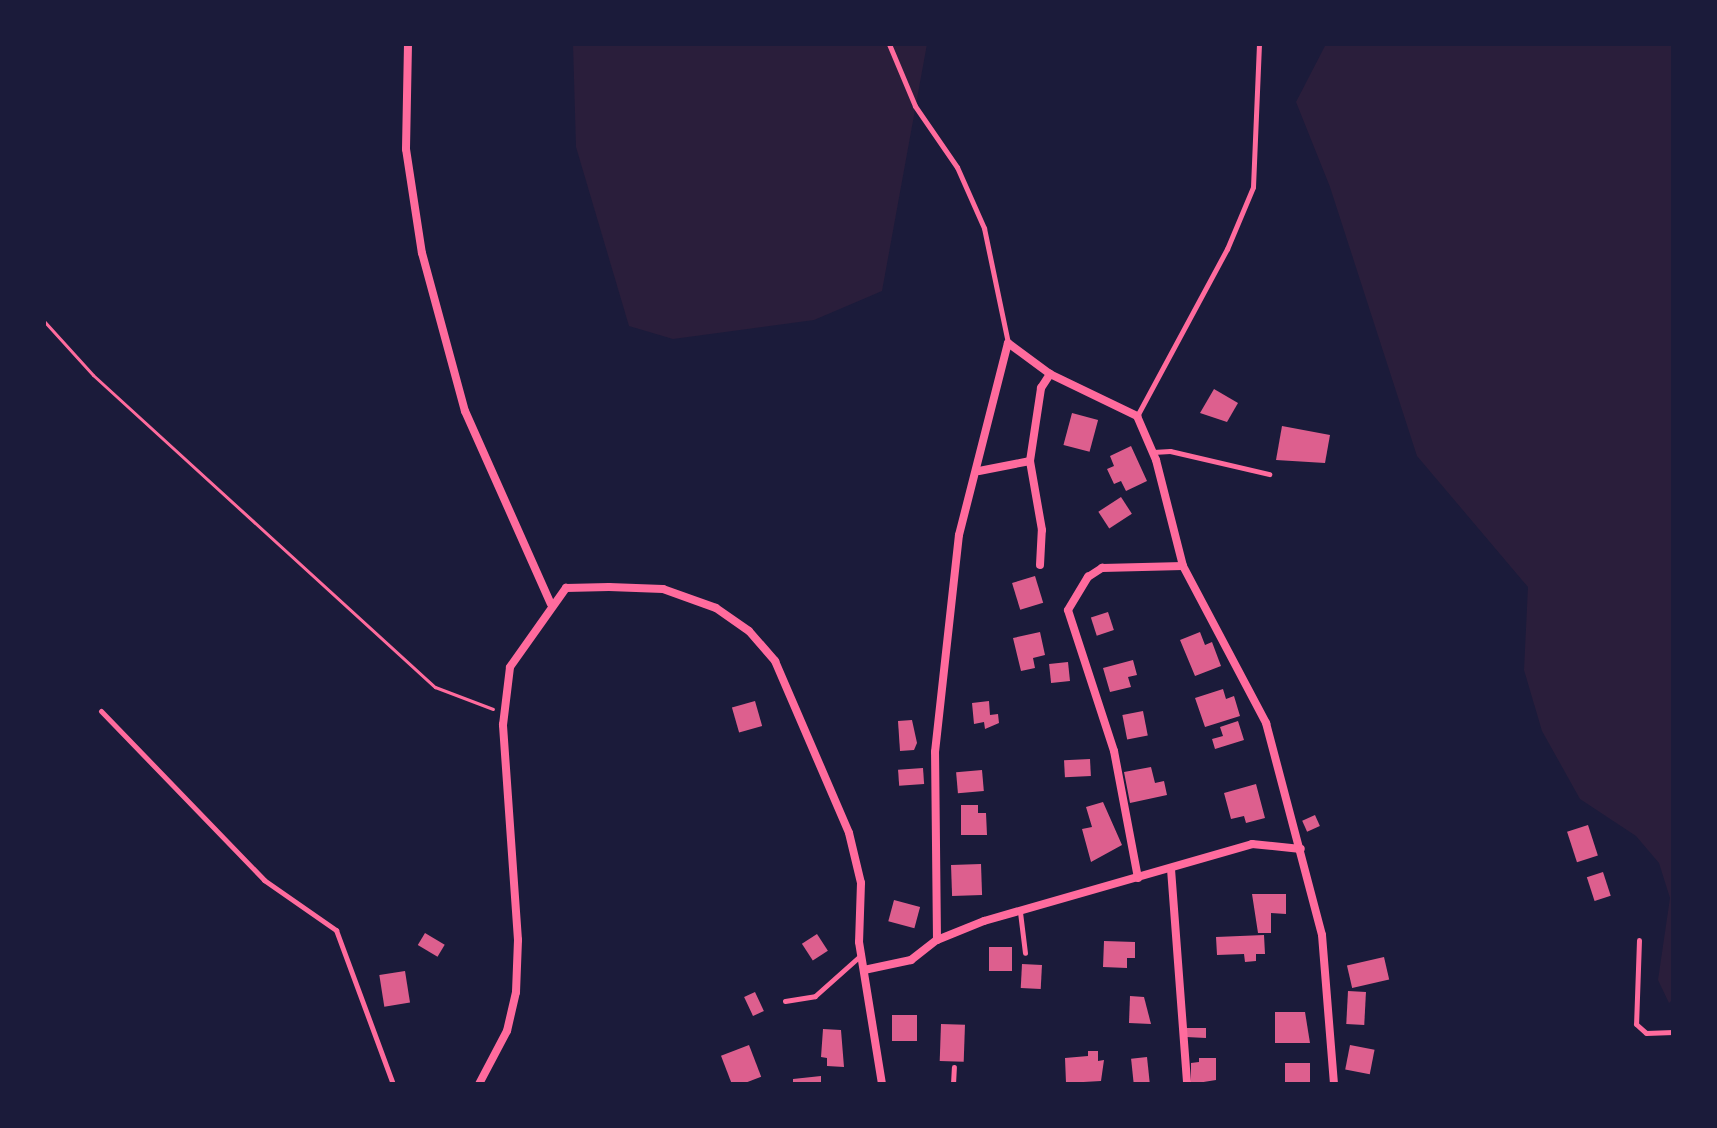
<!DOCTYPE html>
<html>
<head>
<meta charset="utf-8">
<style>
	body { margin:0 }
	#map { position:relative; width:1717px; height:1128px; overflow:hidden; background:#1b1b3a; font-family:"Golos Text",sans-serif }
	div>[style] { position:absolute }
	[style*='--x'] { left:calc(var(--x)*1px); top:calc(var(--y)*1px); width:calc(var(--w)*1px); rotate:calc(var(--a)*1deg) }
	.green>* { inset:0; background:#2a1e3b }
	.building>* { inset:0; background:#dd5f8e; transform-origin:0 0 }
	.path>* { height:3px; margin:-1.5px; padding:0 1.5px; transform-origin:1.5px; border-radius:1.5px; background:#ff6b9d }
	.service>* { height:5px; margin:-2.5px; padding:0 2.5px; transform-origin:2.5px; border-radius:2.5px; background:#ff6b9d }
	.minor>* { height:8px; margin:-4px; padding:0 4px; transform-origin:4px; border-radius:4px; background:#ff6b9d }
	span { translate:-50% -50%; white-space:nowrap; text-align:center; line-height:1.15; -webkit-text-stroke:8px #1b1b3a; paint-order:stroke }
	.frame { position:absolute; inset:0; border:46px solid #1b1b3a; pointer-events:none }
</style>
</head>
<body>
<div id="map">
	<div class="green">
		<i style="clip-path:polygon(573px 44px,927px 44px,882px 291px,814px 320px,673px 339px,629px 326px,576px 147px)"></i>
		<i style="clip-path:polygon(1326px 44px,1673px 44px,1673px 999px,1669px 1003px,1658px 980px,1670px 898px,1659px 863px,1636px 836px,1580px 799px,1542px 731px,1524px 670px,1528px 587px,1417px 456px,1330px 187px,1296px 102px)"></i>
	</div>
	<div class="building">
		<i style="clip-path:polygon(1214px 389px,1238px 403px,1227px 422px,1200px 413px)"></i>
		<i style="left:1072px;top:413px;width:27px;height:33px;rotate:15deg"></i>
		<i style="clip-path:polygon(1282px 426px,1330px 435px,1325px 463px,1276px 460px)"></i>
		<i style="clip-path:polygon(1131px 446px,1147px 481px,1126px 491px,1121px 481px,1114px 484px,1107px 469px,1114px 466px,1110px 456px)"></i>
		<i style="left:1121px;top:497px;width:20px;height:27px;rotate:57deg"></i>
		<i style="left:1035px;top:576px;width:28px;height:24px;rotate:73deg"></i>
		<i style="left:1108px;top:612px;width:19px;height:18px;rotate:72deg"></i>
		<i style="clip-path:polygon(1040px 632px,1045px 655px,1033px 658px,1035px 668px,1021px 671px,1013px 638px)"></i>
		<i style="clip-path:polygon(1200px 632px,1205px 645px,1212px 642px,1221px 666px,1195px 676px,1180px 640px)"></i>
		<i style="clip-path:polygon(1133px 660px,1137px 675px,1128px 677px,1131px 687px,1110px 692px,1103px 668px)"></i>
		<i style="left:1068px;top:662px;width:19px;height:19px;rotate:84deg"></i>
		<i style="clip-path:polygon(1223px 689px,1226px 699px,1234px 696px,1240px 716px,1205px 727px,1195px 698px)"></i>
		<i style="left:755px;top:701px;width:26px;height:24px;rotate:74deg"></i>
		<i style="clip-path:polygon(989px 701px,990px 715px,998px 714px,999px 723px,985px 729px,984px 722px,974px 724px,972px 703px)"></i>
		<i style="left:1143px;top:711px;width:25px;height:21px;rotate:79deg"></i>
		<i style="clip-path:polygon(912px 720px,917px 743px,914px 750px,900px 751px,898px 721px)"></i>
		<i style="clip-path:polygon(1238px 721px,1244px 740px,1215px 749px,1212px 739px,1223px 736px,1220px 727px)"></i>
		<i style="left:1090px;top:759px;width:17px;height:26px;rotate:87deg"></i>
		<i style="clip-path:polygon(1151px 767px,1155px 783px,1164px 781px,1167px 795px,1130px 803px,1124px 772px)"></i>
		<i style="left:923px;top:768px;width:16px;height:25px;rotate:86deg"></i>
		<i style="left:982px;top:770px;width:21px;height:26px;rotate:85deg"></i>
		<i style="clip-path:polygon(1256px 784px,1265px 818px,1246px 823px,1244px 816px,1231px 819px,1224px 793px)"></i>
		<i style="clip-path:polygon(1103px 802px,1122px 845px,1091px 862px,1082px 829px,1092px 827px,1086px 807px)"></i>
		<i style="clip-path:polygon(961px 805px,978px 805px,978px 813px,986px 813px,987px 835px,961px 835px)"></i>
		<i style="left:1315px;top:815px;width:12px;height:14px;rotate:66deg"></i>
		<i style="left:1588px;top:825px;width:32px;height:22px;rotate:72deg"></i>
		<i style="left:981px;top:864px;width:31px;height:30px;rotate:88deg"></i>
		<i style="left:1603px;top:872px;width:25px;height:17px;rotate:72deg"></i>
		<i style="clip-path:polygon(1252px 894px,1286px 894px,1286px 914px,1271px 913px,1271px 933px,1258px 933px)"></i>
		<i style="left:894px;top:900px;width:27px;height:22px;rotate:15deg"></i>
		<i style="left:425px;top:933px;width:23px;height:14px;rotate:31deg"></i>
		<i style="left:817px;top:934px;width:20px;height:18px;rotate:57deg"></i>
		<i style="clip-path:polygon(1264px 935px,1265px 954px,1256px 954px,1256px 961px,1245px 962px,1244px 954px,1217px 955px,1216px 937px)"></i>
		<i style="clip-path:polygon(1104px 941px,1135px 942px,1135px 958px,1127px 958px,1127px 968px,1103px 967px)"></i>
		<i style="left:989px;top:947px;width:23px;height:24px"></i>
		<i style="left:1384px;top:957px;width:23px;height:38px;rotate:77deg"></i>
		<i style="left:1022px;top:964px;width:20px;height:24px;rotate:3deg"></i>
		<i style="left:405px;top:971px;width:32px;height:26px;rotate:81deg"></i>
		<i style="left:1348px;top:991px;width:18px;height:33px;rotate:3deg"></i>
		<i style="left:755px;top:992px;width:21px;height:12px;rotate:65deg"></i>
		<i style="clip-path:polygon(1130px 996px,1144px 997px,1151px 1024px,1129px 1023px)"></i>
		<i style="clip-path:polygon(1275px 1012px,1305px 1012px,1310px 1043px,1275px 1043px)"></i>
		<i style="left:892px;top:1015px;width:25px;height:26px"></i>
		<i style="left:941px;top:1024px;width:24px;height:37px;rotate:2deg"></i>
		<i style="clip-path:polygon(1187px 1028px,1206px 1028px,1206px 1038px,1186px 1037px)"></i>
		<i style="clip-path:polygon(823px 1029px,841px 1030px,844px 1067px,827px 1066px,827px 1058px,821px 1057px)"></i>
		<i style="left:749px;top:1045px;width:34px;height:30px;rotate:69deg"></i>
		<i style="left:1350px;top:1045px;width:25px;height:25px;rotate:11deg"></i>
		<i style="clip-path:polygon(1088px 1051px,1098px 1051px,1098px 1061px,1104px 1060px,1101px 1081px,1066px 1083px,1065px 1058px,1088px 1056px)"></i>
		<i style="left:1147px;top:1057px;width:27px;height:16px;rotate:84deg"></i>
		<i style="clip-path:polygon(1199px 1058px,1216px 1058px,1216px 1080px,1191px 1084px,1191px 1063px,1199px 1062px)"></i>
		<i style="left:1285px;top:1063px;width:25px;height:21px"></i>
		<i style="clip-path:polygon(821px 1076px,821px 1084px,793px 1084px,793px 1079px)"></i>
	</div>
	<div class="path">
		<i style="--x:44;--y:321;--w:73;--a:47.8"></i>
		<i style="--x:93;--y:375;--w:463;--a:42.4"></i>
		<i style="--x:435;--y:687;--w:62;--a:20.8"></i>
	</div>
	<div class="service">
		<i style="--x:889;--y:44;--w:67;--a:67.2"></i>
		<i style="--x:915;--y:106;--w:74;--a:55.5"></i>
		<i style="--x:957;--y:167;--w:67;--a:66.1"></i>
		<i style="--x:984;--y:228;--w:117;--a:78.2"></i>
		<i style="--x:1137;--y:416;--w:190;--a:-61.7"></i>
		<i style="--x:1227;--y:249;--w:67;--a:-67.2"></i>
		<i style="--x:1253;--y:187;--w:143;--a:-87.6"></i>
		<i style="--x:1153;--y:452;--w:17;--a:-3"></i>
		<i style="--x:1170;--y:451;--w:102;--a:13.1"></i>
		<i style="--x:101;--y:711;--w:235;--a:46"></i>
		<i style="--x:264;--y:880;--w:88;--a:34.8"></i>
		<i style="--x:336;--y:930;--w:164;--a:69.7"></i>
		<i style="--x:1020;--y:912;--w:41;--a:83"></i>
		<i style="--x:1639;--y:940;--w:84;--a:92"></i>
		<i style="--x:1636;--y:1024;--w:13;--a:42"></i>
		<i style="--x:1646;--y:1033;--w:27;--a:-2"></i>
		<i style="--x:785;--y:1001;--w:30;--a:-9"></i>
		<i style="--x:815;--y:996;--w:62;--a:-41.7"></i>
		<i style="--x:953;--y:1084;--w:17;--a:-87"></i>
	</div>
	<div class="minor">
		<i style="--x:408;--y:44;--w:105;--a:91.1"></i>
		<i style="--x:406;--y:149;--w:105;--a:81.3"></i>
		<i style="--x:422;--y:253;--w:164;--a:74.8"></i>
		<i style="--x:465;--y:411;--w:211;--a:66"></i>
		<i style="--x:979;--y:471;--w:52;--a:-11.1"></i>
		<i style="--x:1040;--y:565;--w:35;--a:-87"></i>
		<i style="--x:1042;--y:530;--w:70;--a:-99.9"></i>
		<i style="--x:1030;--y:461;--w:74;--a:-81.4"></i>
		<i style="--x:1041;--y:388;--w:17;--a:-57"></i>
		<i style="--x:1171;--y:869;--w:216;--a:85.7"></i>
		<i style="--x:1138;--y:878;--w:129;--a:-100.7"></i>
		<i style="--x:1114;--y:751;--w:148;--a:-108.1"></i>
		<i style="--x:1068;--y:610;--w:39;--a:-59"></i>
		<i style="--x:1088;--y:577;--w:17;--a:-33"></i>
		<i style="--x:1102;--y:568;--w:81;--a:-1.4"></i>
		<i style="--x:937;--y:940;--w:188;--a:-90.6"></i>
		<i style="--x:935;--y:752;--w:218;--a:-83.7"></i>
		<i style="--x:959;--y:535;--w:198;--a:-75.7"></i>
		<i style="--x:1008;--y:343;--w:52;--a:36.4"></i>
		<i style="--x:1050;--y:374;--w:97;--a:25.8"></i>
		<i style="--x:1137;--y:416;--w:48;--a:66.6"></i>
		<i style="--x:1156;--y:460;--w:109;--a:75.7"></i>
		<i style="--x:1183;--y:566;--w:178;--a:62.1"></i>
		<i style="--x:1266;--y:723;--w:219;--a:75.2"></i>
		<i style="--x:1322;--y:935;--w:149;--a:85.4"></i>
		<i style="--x:864;--y:970;--w:48;--a:-12"></i>
		<i style="--x:911;--y:960;--w:33;--a:-38"></i>
		<i style="--x:937;--y:940;--w:51;--a:-22"></i>
		<i style="--x:984;--y:921;--w:279;--a:-16"></i>
		<i style="--x:1252;--y:844;--w:49;--a:5.8"></i>
		<i style="--x:479;--y:1084;--w:60;--a:-62.2"></i>
		<i style="--x:507;--y:1031;--w:40;--a:-77"></i>
		<i style="--x:516;--y:992;--w:52;--a:-87.8"></i>
		<i style="--x:518;--y:940;--w:216;--a:-94"></i>
		<i style="--x:503;--y:725;--w:58;--a:-83.1"></i>
		<i style="--x:510;--y:667;--w:97;--a:-54.7"></i>
		<i style="--x:566;--y:588;--w:43;--a:-1.3"></i>
		<i style="--x:609;--y:587;--w:54;--a:2.1"></i>
		<i style="--x:663;--y:589;--w:56;--a:19.7"></i>
		<i style="--x:716;--y:608;--w:40;--a:34.9"></i>
		<i style="--x:749;--y:631;--w:40;--a:49"></i>
		<i style="--x:775;--y:661;--w:187;--a:66.7"></i>
		<i style="--x:849;--y:833;--w:51;--a:76.5"></i>
		<i style="--x:861;--y:883;--w:59;--a:91.9"></i>
		<i style="--x:859;--y:942;--w:144;--a:80.8"></i>
	</div>
	<div class="frame"></div>
</div>
</body>
</html>
